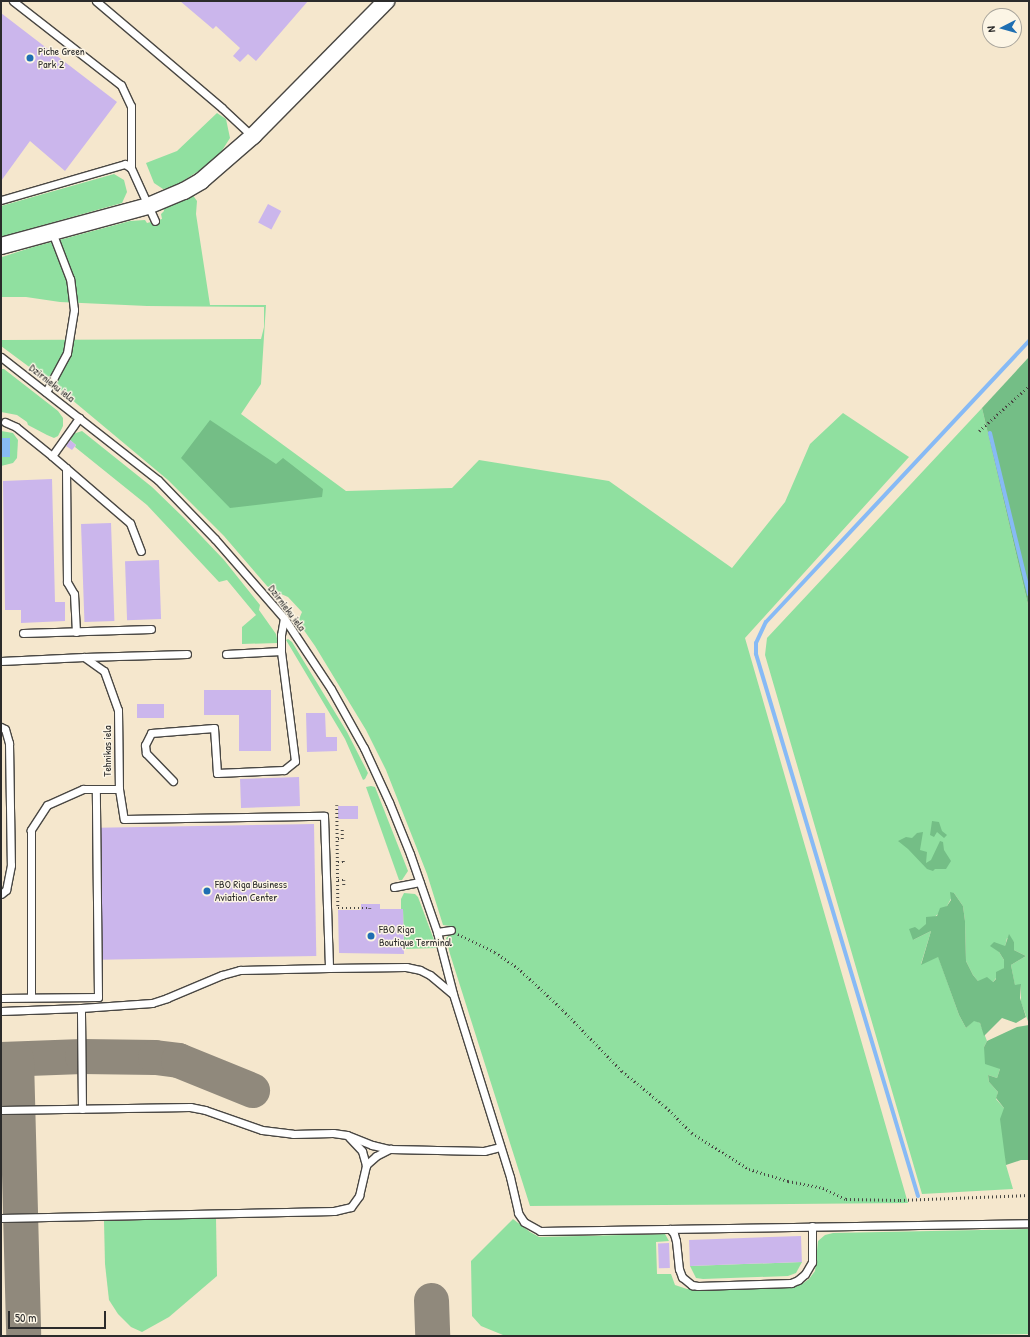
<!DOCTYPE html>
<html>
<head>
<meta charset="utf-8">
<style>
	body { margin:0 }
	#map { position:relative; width:1030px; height:1337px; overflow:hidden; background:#f5e7cd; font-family:"Patrick Hand",sans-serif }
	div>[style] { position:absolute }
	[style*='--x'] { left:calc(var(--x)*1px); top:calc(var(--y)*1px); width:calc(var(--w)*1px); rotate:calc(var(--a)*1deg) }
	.green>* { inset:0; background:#90e0a0 }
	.forest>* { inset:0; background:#74be86 }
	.water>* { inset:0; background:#87baf5; transform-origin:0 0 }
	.stream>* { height:4px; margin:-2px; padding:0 2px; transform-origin:2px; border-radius:2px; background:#87baf5 }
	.taxiway>* { height:35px; margin:-17.5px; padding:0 17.5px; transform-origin:17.5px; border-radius:17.5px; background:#90897c }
	.building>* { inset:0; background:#cbb6ec; transform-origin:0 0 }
	.path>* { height:2.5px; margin-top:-1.25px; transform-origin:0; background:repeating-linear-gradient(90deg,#494743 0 1px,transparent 0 4px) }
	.roads { filter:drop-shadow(1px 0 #494743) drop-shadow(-1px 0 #494743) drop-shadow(0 1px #494743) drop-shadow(0 -1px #494743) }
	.service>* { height:7px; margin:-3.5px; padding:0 3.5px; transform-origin:3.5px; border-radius:3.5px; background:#fff }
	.tertiary>* { height:16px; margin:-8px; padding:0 8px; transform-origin:8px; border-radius:8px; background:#fff }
	.dots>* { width:11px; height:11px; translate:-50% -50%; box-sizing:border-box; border:2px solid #fcf5e5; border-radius:50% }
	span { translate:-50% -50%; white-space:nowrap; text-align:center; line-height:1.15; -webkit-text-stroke:3px #fcf5e5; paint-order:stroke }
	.poi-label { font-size:11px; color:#2b2b2b }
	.left { translate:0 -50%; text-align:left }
	.street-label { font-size:11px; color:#2b2b2b }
	.frame { position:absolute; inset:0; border:2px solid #2b2b2b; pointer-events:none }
	.north { position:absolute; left:982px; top:8px; width:40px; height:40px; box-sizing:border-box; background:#fcf5e5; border:1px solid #a8a49b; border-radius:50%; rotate:264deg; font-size:11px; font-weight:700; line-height:16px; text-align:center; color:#2b2b2b }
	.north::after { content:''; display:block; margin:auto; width:14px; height:18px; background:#1f6fb2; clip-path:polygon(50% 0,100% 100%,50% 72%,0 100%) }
	.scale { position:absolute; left:8px; top:1311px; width:98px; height:18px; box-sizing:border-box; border:2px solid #2b2b2b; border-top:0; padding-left:5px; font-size:12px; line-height:14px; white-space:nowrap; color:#2b2b2b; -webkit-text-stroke:3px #fcf5e5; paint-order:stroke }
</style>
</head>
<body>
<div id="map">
	<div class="green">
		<i style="clip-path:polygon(217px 113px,226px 119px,230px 138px,216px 160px,172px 188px,163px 189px,154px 183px,146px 163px,177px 151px)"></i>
		<i style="clip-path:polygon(114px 174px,124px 180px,127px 192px,122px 203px,1px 237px,1px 206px)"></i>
		<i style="clip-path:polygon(192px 194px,197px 201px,196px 214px,210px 305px,266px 305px,261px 384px,241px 414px,346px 491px,452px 488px,479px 460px,609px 481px,732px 568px,785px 502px,810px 444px,843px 413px,909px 457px,745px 638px,908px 1203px,530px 1206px,450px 954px,446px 938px,452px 933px,450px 926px,443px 925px,427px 874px,386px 770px,366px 730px,315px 646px,301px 626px,299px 619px,302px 612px,288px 597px,272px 590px,267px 586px,224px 536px,168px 480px,59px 389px,1px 346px,1px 340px,261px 339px,264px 327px,264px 307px,147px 306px,60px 302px,26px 297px,1px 297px,2px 257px,33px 247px,130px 221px,145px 220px,147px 223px,162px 219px,161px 214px,164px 211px,164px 207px)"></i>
		<i style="clip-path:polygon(1px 369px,4px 369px,58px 411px,63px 418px,63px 426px,58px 436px,54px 438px,47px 435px,28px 425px,27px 422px,17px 415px,1px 412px)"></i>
		<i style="clip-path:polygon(982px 408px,1029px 609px,1029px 1024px,1021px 1002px,1021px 985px,1015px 986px,1011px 965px,1026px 956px,1014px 950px,1014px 942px,1007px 938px,1005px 947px,999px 952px,1004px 960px,1004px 968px,993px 982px,978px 981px,973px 975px,966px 961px,965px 921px,963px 906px,954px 893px,947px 906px,919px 931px,913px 940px,931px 931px,921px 964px,938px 956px,959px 1015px,966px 1028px,974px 1020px,980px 1023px,987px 1041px,984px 1047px,1000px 1069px,997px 1078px,988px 1075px,989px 1082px,998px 1092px,996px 1099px,1004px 1108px,1006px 1165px,1013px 1189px,922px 1194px,765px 655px,767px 638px)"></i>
		<i style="clip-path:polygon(1px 431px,13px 433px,18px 440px,17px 458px,13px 463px,1px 466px)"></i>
		<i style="clip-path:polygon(82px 431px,152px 487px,184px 518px,224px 560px,260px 605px,259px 610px,276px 634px,278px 643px,242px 644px,242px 627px,256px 615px,227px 580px,219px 582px,147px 505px,75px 447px,76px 445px,70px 440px,73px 434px)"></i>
		<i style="clip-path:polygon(288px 639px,292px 642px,347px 732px,368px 773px,365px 779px,363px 780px,345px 739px,286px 640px)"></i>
		<i style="clip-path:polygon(371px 786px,375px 787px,408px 871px,402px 880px,399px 880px,366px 787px)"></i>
		<i style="clip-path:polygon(404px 893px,415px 894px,418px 897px,437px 948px,404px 949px,403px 909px,401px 909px,401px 899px)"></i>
		<i style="clip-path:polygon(216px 1218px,217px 1276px,169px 1317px,142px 1332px,131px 1327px,118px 1314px,109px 1300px,105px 1264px,104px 1221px)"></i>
		<i style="clip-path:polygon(513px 1219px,530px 1232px,539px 1237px,665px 1234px,669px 1241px,656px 1242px,657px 1274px,671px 1274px,675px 1285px,687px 1289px,794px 1286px,802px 1284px,809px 1279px,815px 1271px,818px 1241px,825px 1235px,833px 1233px,1029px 1229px,1029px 1334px,863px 1336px,511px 1336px,503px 1335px,481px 1326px,472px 1316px,471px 1261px)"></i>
		<i style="clip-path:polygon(802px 1262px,796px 1273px,788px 1276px,703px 1279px,696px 1278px,690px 1266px)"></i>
	</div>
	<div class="forest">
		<i style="clip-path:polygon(1029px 357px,1029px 609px,982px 408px)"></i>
		<i style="clip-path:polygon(210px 420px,276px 464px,283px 458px,323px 489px,322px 497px,230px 508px,181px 458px)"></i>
		<i style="clip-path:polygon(932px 821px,939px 822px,942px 831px,947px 835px,944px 838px,937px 832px,934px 837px,930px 835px)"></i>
		<i style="clip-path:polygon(923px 832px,920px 850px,927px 852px,926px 863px,931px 860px,940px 841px,943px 842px,944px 850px,951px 861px,946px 869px,935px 869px,933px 871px,927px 869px,908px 849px,898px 841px,906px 837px,912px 838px,917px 833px)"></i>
		<i style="clip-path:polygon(950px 892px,954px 893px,963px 906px,965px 921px,966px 961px,973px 975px,978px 981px,987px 977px,993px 982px,996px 979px,996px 972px,1004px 968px,1004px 960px,999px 952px,990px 946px,994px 942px,1005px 946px,1009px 934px,1014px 942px,1014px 950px,1026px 956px,1011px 965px,1015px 985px,1021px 984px,1020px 998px,1026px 1017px,1016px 1023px,1002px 1018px,984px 1036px,980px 1023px,974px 1021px,966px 1028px,959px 1015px,938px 957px,921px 965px,931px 931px,913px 940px,909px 929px,915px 927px,919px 930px,926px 924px,926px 917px,937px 916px,940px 908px,947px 906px,951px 900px)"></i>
		<i style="clip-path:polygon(1029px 1025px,1029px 1160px,1021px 1160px,1006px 1165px,1000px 1119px,1004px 1108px,996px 1098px,998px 1092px,989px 1082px,988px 1075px,997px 1078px,1000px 1069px,985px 1064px,984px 1047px,987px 1041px,1017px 1027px)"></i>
	</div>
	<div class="water">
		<i style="left:1px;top:438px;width:9px;height:19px"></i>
	</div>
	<div class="stream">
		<i style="--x:990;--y:433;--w:166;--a:76.4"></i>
		<i style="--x:918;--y:1196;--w:566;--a:-106.64"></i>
		<i style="--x:756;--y:654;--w:11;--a:-90"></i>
		<i style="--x:756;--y:643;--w:23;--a:-65"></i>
		<i style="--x:766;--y:622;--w:385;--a:-46.9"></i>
	</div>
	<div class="taxiway">
		<i style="--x:1;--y:1059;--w:81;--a:-2.1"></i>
		<i style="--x:82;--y:1056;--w:73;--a:0.8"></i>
		<i style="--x:155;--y:1057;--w:23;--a:7"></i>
		<i style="--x:178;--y:1060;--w:80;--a:22.1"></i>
		<i style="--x:16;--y:1059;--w:274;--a:88.5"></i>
		<i style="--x:431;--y:1300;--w:36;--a:88"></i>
	</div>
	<div class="building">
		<i style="clip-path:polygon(180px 1px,308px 1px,256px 61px,248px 54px,240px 62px,233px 56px,240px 48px,216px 26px,213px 29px)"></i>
		<i style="clip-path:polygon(1px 13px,117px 102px,65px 171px,30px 141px,1px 181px)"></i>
		<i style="left:268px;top:204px;width:15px;height:21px;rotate:28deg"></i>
		<i style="clip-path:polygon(70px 440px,76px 445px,72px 450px,66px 446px)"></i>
		<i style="clip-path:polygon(52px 479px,55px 602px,65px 602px,65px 621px,21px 623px,21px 610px,5px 610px,3px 481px)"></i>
		<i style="left:111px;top:523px;width:98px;height:30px;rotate:88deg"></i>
		<i style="left:159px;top:560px;width:59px;height:34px;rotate:88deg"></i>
		<i style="clip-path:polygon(204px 690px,271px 690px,271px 751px,239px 751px,239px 715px,204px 715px)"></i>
		<i style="left:137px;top:704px;width:27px;height:14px"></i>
		<i style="clip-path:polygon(306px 713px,325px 713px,326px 737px,337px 737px,337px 751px,307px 752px)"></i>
		<i style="left:299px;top:777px;width:29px;height:59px;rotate:88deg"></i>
		<i style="left:338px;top:806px;width:20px;height:13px"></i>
		<i style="left:314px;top:824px;width:132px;height:216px;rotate:89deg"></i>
		<i style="clip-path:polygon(361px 904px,380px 904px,380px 909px,403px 909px,404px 954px,339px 953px,338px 910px,361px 910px)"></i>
		<i style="left:801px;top:1236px;width:26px;height:112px;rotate:88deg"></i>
		<i style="left:669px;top:1243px;width:25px;height:11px;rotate:88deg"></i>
	</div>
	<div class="path">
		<i style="--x:979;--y:431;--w:67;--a:-42"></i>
		<i style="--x:337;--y:805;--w:103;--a:89.4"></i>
		<i style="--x:338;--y:908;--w:32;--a:0"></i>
		<i style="--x:370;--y:908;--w:1;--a:90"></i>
		<i style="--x:338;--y:839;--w:4;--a:0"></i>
		<i style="--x:342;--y:839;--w:10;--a:-90"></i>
		<i style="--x:338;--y:862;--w:5;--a:0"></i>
		<i style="--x:343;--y:862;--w:2;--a:-90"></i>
		<i style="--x:338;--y:880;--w:6;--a:0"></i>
		<i style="--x:344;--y:880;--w:7;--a:90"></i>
		<i style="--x:458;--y:934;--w:41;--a:25.9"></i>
		<i style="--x:495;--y:952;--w:28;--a:35"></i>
		<i style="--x:518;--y:968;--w:62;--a:43"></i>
		<i style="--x:563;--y:1010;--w:85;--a:46"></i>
		<i style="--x:622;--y:1071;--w:57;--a:39.3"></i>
		<i style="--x:666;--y:1107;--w:37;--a:45"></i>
		<i style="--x:692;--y:1133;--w:67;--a:32.3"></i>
		<i style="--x:749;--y:1169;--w:41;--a:17.1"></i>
		<i style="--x:788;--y:1181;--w:36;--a:11"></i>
		<i style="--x:823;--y:1188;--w:25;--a:26"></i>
		<i style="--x:846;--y:1199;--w:54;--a:1.1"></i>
		<i style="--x:900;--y:1200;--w:129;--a:-2.2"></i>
	</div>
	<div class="roads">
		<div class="service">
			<i style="--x:13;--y:1;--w:137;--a:37.9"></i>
			<i style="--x:121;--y:85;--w:23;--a:65"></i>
			<i style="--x:131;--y:106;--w:62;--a:90"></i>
			<i style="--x:131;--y:168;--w:58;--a:65.6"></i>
			<i style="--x:96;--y:1;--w:165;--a:40.3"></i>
			<i style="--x:222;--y:108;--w:41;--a:43"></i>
			<i style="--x:1;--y:200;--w:129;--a:-16.2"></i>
			<i style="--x:125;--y:164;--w:7;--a:34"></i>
			<i style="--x:1;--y:357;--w:199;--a:38.1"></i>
			<i style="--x:158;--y:480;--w:82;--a:46"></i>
			<i style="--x:215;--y:539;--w:105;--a:48.9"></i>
			<i style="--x:284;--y:618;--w:85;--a:56.5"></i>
			<i style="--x:331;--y:689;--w:68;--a:60.8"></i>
			<i style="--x:364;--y:748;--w:60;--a:65.2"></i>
			<i style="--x:389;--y:802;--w:56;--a:68"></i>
			<i style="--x:410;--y:854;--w:83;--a:70.9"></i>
			<i style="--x:437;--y:932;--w:64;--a:75.5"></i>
			<i style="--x:46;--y:392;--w:44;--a:-61.7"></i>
			<i style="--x:67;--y:353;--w:44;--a:-80.8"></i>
			<i style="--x:74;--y:310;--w:31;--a:-97"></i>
			<i style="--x:70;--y:279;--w:50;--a:-111"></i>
			<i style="--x:5;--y:422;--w:12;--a:24"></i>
			<i style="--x:16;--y:427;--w:46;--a:38.9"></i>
			<i style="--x:52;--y:456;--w:47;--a:-54.6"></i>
			<i style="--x:52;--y:456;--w:103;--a:40.7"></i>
			<i style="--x:130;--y:523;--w:30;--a:69"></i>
			<i style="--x:66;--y:468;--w:114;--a:89.5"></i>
			<i style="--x:67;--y:582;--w:14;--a:60"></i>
			<i style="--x:74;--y:594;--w:38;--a:87"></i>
			<i style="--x:23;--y:633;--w:128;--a:-1.8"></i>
			<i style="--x:226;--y:654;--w:55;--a:-3.1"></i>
			<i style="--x:84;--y:657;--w:103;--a:-1.7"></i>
			<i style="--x:1;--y:661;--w:83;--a:-2.8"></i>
			<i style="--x:84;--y:657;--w:24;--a:35"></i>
			<i style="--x:104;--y:671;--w:41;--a:70.3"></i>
			<i style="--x:118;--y:710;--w:79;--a:89.3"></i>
			<i style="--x:119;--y:789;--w:36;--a:180"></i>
			<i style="--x:83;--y:789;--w:39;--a:156"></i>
			<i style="--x:47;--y:805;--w:30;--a:123"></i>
			<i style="--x:31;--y:830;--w:167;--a:90"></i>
			<i style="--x:1;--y:727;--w:4;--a:27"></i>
			<i style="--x:5;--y:729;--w:15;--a:74"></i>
			<i style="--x:9;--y:743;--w:122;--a:89.1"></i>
			<i style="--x:11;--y:865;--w:25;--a:101"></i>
			<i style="--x:6;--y:890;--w:6;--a:141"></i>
			<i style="--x:173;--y:781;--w:39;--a:-134"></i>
			<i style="--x:146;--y:753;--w:8;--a:-97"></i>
			<i style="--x:145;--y:745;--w:13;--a:-63"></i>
			<i style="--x:151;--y:733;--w:63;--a:-4.5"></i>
			<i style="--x:214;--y:728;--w:45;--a:86.2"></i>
			<i style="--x:217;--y:773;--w:67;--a:-2.6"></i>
			<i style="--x:284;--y:770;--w:14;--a:-39"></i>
			<i style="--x:295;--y:761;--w:111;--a:-97.3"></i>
			<i style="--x:281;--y:651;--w:16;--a:-90"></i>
			<i style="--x:281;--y:635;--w:17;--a:-80"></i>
			<i style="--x:119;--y:789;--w:30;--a:81"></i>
			<i style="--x:124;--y:819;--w:200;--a:-0.9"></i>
			<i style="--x:324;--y:816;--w:152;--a:88.1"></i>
			<i style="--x:329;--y:968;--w:77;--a:-0.7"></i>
			<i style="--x:406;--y:967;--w:14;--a:12"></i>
			<i style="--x:420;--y:970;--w:11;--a:27"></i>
			<i style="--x:430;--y:975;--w:30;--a:40"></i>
			<i style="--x:453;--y:994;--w:192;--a:72.7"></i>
			<i style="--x:510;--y:1177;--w:37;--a:77"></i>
			<i style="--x:518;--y:1213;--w:11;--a:56"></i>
			<i style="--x:524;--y:1222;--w:18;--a:29"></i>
			<i style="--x:540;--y:1231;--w:489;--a:-0.9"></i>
			<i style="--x:394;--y:887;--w:26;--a:-11"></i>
			<i style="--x:437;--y:932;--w:14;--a:-8"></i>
			<i style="--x:1;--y:998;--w:97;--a:-0.6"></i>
			<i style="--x:98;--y:997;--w:208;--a:-90.6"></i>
			<i style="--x:1;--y:1011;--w:80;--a:-2.1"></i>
			<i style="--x:82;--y:1109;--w:101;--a:-90.6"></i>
			<i style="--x:81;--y:1008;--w:71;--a:-4"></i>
			<i style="--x:152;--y:1003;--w:16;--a:-18"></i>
			<i style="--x:167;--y:998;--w:60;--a:-22.7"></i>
			<i style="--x:222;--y:975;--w:19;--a:-16"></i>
			<i style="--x:240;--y:970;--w:89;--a:-1.3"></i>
			<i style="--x:1;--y:1110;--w:189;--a:-0.9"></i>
			<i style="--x:190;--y:1107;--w:15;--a:11"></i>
			<i style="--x:205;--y:1110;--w:60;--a:19.3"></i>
			<i style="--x:262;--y:1130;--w:31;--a:7"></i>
			<i style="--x:293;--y:1134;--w:40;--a:-1.4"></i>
			<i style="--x:333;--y:1133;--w:14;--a:8"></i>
			<i style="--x:347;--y:1135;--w:27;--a:22"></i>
			<i style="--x:372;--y:1145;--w:18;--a:13"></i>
			<i style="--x:390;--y:1149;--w:94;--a:1.2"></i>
			<i style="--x:484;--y:1151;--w:16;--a:-14"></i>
			<i style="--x:349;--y:1137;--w:19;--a:47"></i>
			<i style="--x:362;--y:1151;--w:15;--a:74"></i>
			<i style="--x:1;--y:1218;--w:333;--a:-1.2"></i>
			<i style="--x:334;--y:1211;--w:17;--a:-13"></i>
			<i style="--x:351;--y:1207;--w:14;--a:-54"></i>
			<i style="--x:359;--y:1196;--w:32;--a:-77"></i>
			<i style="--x:366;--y:1165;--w:13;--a:-42"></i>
			<i style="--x:376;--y:1156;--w:16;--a:-27"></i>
			<i style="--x:670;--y:1229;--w:6;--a:51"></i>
			<i style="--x:674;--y:1234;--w:7;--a:74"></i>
			<i style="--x:676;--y:1241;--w:28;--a:84"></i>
			<i style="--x:679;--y:1269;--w:9;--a:69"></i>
			<i style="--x:682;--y:1277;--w:13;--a:39"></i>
			<i style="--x:692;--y:1285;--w:6;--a:9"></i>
			<i style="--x:698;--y:1286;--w:93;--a:-1.8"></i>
			<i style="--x:791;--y:1283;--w:8;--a:-23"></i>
			<i style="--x:798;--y:1280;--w:9;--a:-41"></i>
			<i style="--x:805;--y:1274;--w:14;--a:-60"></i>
			<i style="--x:812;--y:1262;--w:36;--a:-90"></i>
		</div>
		<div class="tertiary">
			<i style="--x:1;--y:246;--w:152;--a:-15.2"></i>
			<i style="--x:148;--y:206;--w:39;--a:-23"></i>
			<i style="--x:184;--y:191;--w:20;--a:-30"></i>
			<i style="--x:201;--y:181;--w:69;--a:-40.9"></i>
			<i style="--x:253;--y:136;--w:190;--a:-45.4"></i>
		</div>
	</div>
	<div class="dots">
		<i style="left:30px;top:58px;background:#1f6fb2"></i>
		<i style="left:207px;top:891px;background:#1f6fb2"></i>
		<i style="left:371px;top:936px;background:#1f6fb2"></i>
	</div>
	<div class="poi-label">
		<span class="left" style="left:38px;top:58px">Piche Green<br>Park 2</span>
		<span class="left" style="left:215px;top:891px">FBO Riga Business<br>Aviation Center</span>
		<span class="left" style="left:379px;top:936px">FBO Riga<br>Boutique Terminal</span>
	</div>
	<div class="street-label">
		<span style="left:52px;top:383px;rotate:38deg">Dzirnieku iela</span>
		<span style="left:287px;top:608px;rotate:53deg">Dzirnieku iela</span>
		<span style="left:107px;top:751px;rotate:-90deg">Tehnikas iela</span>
	</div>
	<div class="frame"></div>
	<div class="north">N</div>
	<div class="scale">50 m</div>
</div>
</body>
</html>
